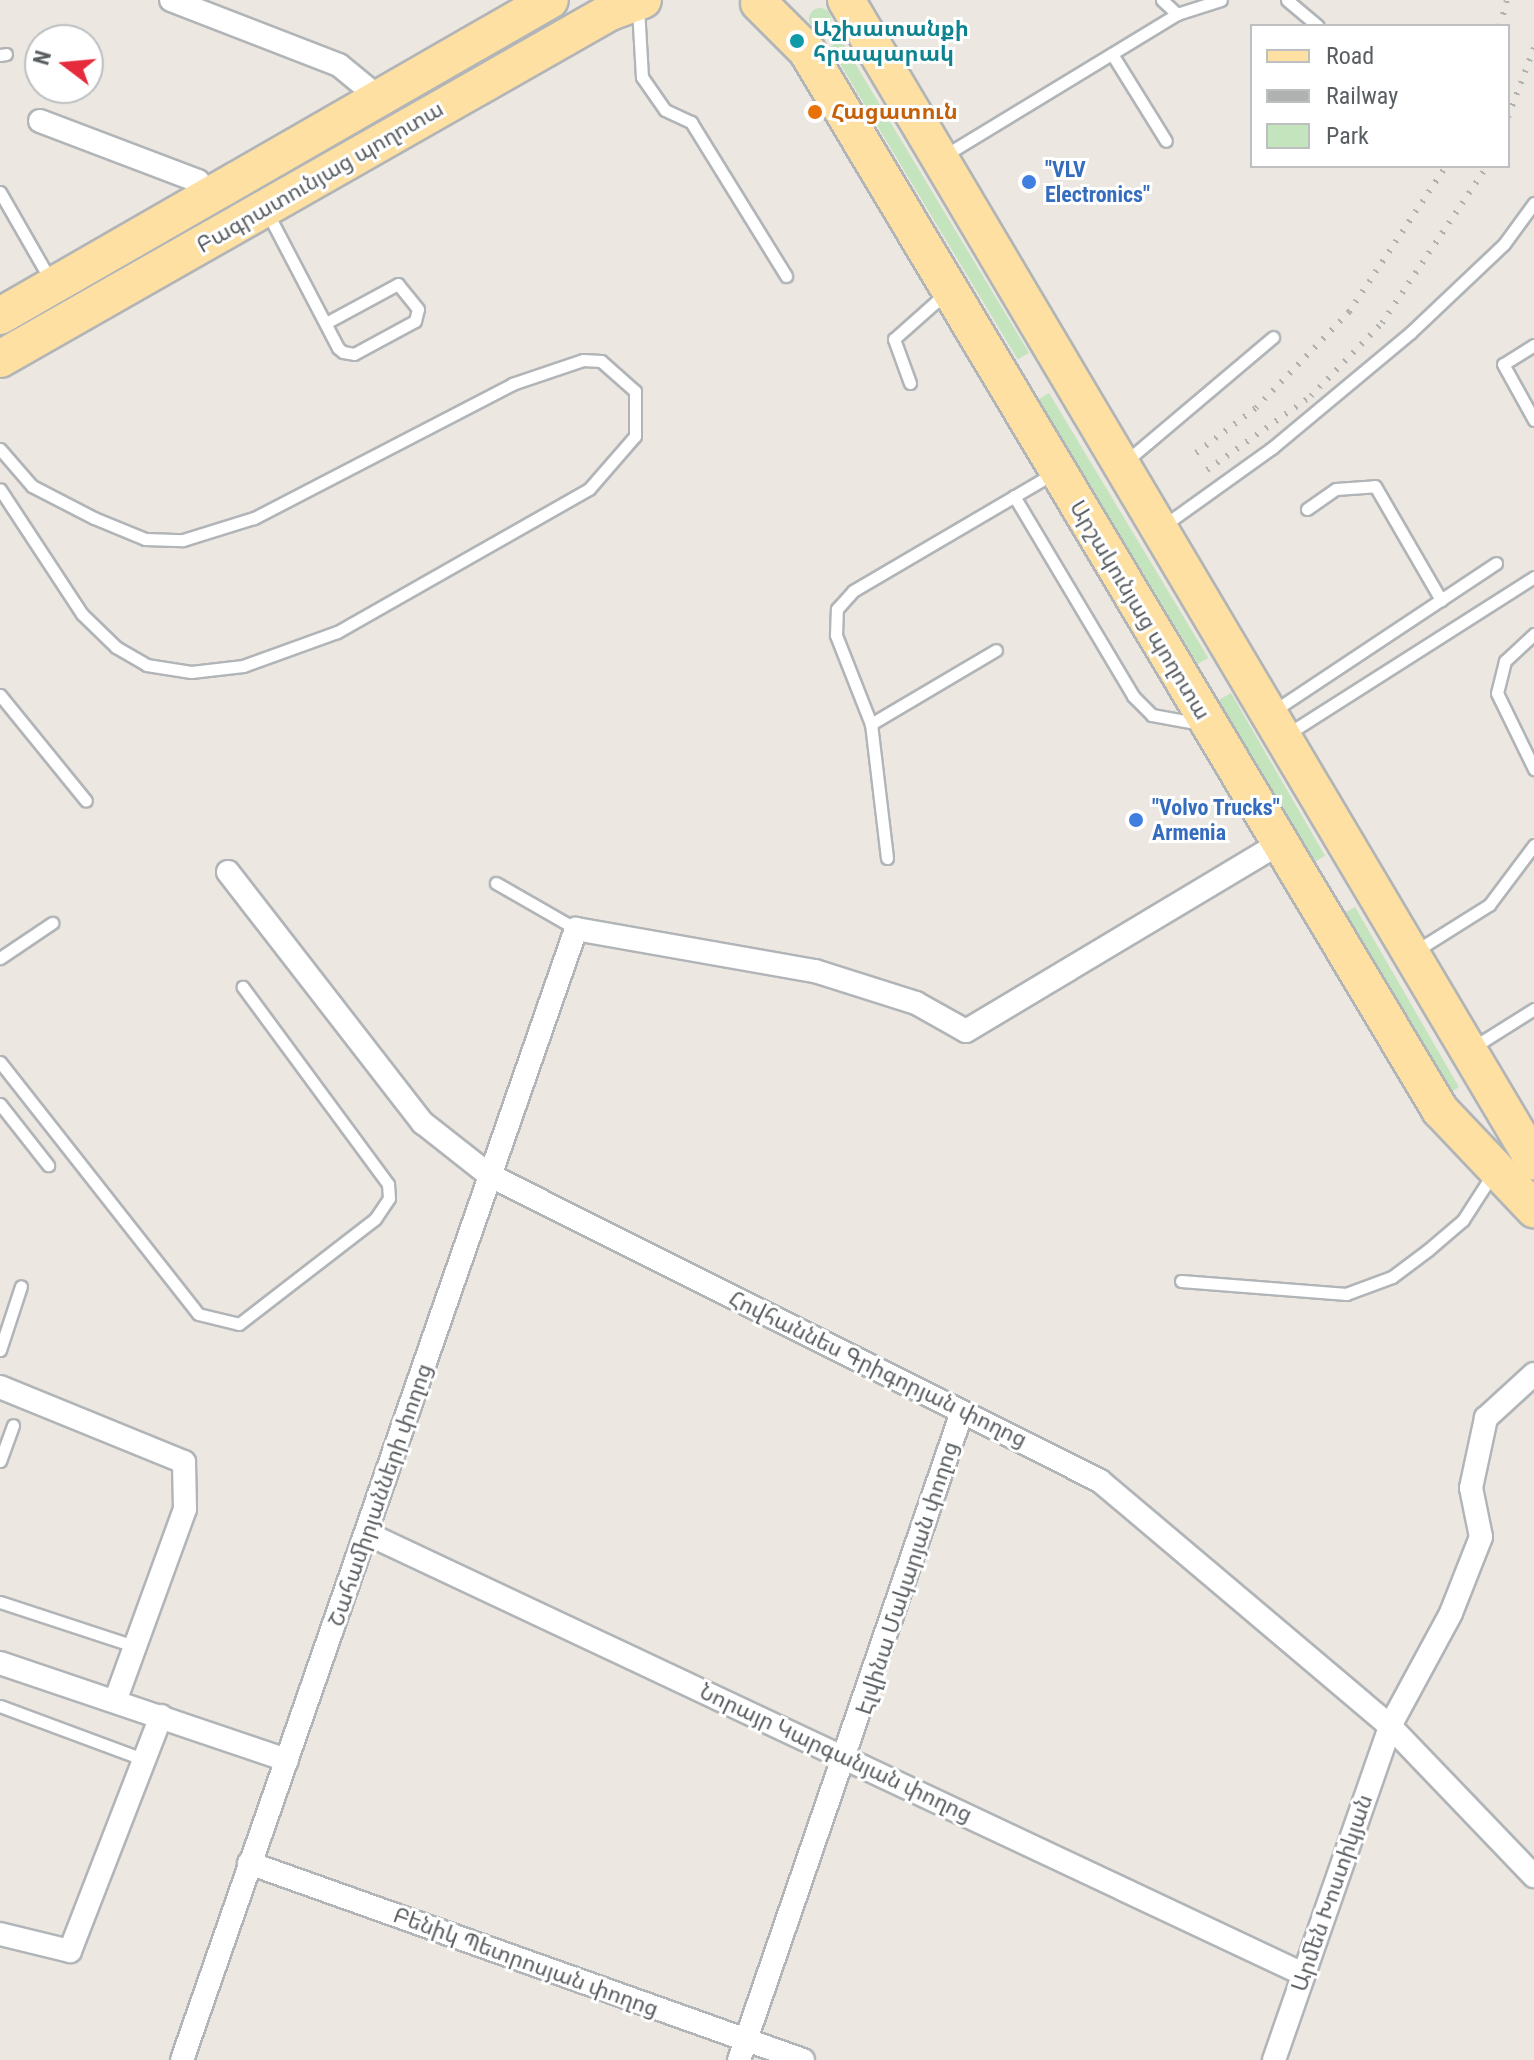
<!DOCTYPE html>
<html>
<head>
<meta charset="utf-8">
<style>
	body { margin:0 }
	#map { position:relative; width:1534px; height:2060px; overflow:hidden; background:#ece7e0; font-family:"Roboto Condensed","Noto Sans Armenian",sans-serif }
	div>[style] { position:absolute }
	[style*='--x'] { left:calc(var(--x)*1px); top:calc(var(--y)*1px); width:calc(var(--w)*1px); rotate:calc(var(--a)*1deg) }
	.green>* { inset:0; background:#c3e4bc; transform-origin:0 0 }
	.round { border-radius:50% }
	.roads { filter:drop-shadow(2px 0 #b1b5b8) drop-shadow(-2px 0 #b1b5b8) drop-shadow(0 2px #b1b5b8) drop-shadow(0 -2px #b1b5b8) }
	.service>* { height:11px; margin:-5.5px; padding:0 5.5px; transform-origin:5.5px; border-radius:5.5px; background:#fff }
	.minor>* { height:22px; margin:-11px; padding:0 11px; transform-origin:11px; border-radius:11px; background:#fff }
	.primary>* { height:36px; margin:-18px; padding:0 18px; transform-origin:18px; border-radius:18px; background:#fee0a3 }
	.rail>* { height:6px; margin-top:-3px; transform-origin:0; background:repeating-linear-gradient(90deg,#b0b1b1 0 2px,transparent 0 12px) }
	.dots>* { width:22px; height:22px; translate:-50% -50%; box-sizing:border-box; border:4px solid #fff; border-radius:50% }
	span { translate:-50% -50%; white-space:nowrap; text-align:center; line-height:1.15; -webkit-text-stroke:6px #fff; paint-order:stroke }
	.culture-label { font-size:22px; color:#0d838f; font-weight:700 }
	.left { translate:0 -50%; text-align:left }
	.food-label { font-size:22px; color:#c56008; font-weight:700 }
	.shop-label { font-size:22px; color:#366cbe; font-weight:700 }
	.street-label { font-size:22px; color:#595e61 }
	.legend { position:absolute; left:1250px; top:24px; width:260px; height:144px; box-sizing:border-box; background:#fff; border:2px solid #bdbfc0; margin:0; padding:10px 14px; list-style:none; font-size:24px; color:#595e61 }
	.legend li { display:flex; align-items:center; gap:16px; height:40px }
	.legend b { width:40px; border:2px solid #bdbfc0 }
	.north { position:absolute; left:24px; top:24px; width:80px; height:80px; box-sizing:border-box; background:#fff; border:2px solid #bdbfc0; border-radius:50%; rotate:286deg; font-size:22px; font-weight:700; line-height:32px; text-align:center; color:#595e61 }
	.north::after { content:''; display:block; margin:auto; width:28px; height:36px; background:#e62c3c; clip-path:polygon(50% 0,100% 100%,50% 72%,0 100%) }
</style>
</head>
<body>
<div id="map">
	<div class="green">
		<i class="round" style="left:809px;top:8px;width:22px;height:22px"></i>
		<i style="left:841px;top:40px;width:365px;height:13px;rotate:59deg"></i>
		<i style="left:1049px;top:393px;width:309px;height:12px;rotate:59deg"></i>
		<i style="left:1231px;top:693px;width:188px;height:14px;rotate:60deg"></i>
		<i style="left:1355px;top:907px;width:208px;height:14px;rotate:60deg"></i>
	</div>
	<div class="roads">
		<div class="service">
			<i style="--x:1162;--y:0;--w:21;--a:43"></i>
			<i style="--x:1287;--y:0;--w:40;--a:40"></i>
			<i style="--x:638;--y:8;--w:69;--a:86.7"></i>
			<i style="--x:642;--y:77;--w:40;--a:55.1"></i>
			<i style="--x:665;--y:110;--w:29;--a:25"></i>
			<i style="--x:691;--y:122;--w:181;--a:58.3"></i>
			<i style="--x:1112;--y:54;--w:102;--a:58.2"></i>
			<i style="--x:0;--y:55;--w:6;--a:-9"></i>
			<i style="--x:942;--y:157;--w:275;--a:-31.3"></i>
			<i style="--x:1177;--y:14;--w:46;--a:-17.7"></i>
			<i style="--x:0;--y:192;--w:103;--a:60.2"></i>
			<i style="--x:267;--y:212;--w:153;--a:62.4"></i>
			<i style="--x:338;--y:348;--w:6;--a:39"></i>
			<i style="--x:343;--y:352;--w:11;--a:10"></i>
			<i style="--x:354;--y:354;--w:69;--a:-28.4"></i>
			<i style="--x:415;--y:321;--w:12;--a:-76"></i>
			<i style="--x:418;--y:309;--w:32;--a:-129"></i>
			<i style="--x:398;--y:284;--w:82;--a:151.6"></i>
			<i style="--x:1534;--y:345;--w:36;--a:148"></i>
			<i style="--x:1503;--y:364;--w:64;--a:61"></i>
			<i style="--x:910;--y:383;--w:47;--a:-110"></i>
			<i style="--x:894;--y:339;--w:71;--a:-41.6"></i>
			<i style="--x:0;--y:449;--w:49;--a:49.1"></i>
			<i style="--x:32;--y:486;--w:70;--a:27.3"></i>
			<i style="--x:94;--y:518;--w:55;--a:22.4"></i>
			<i style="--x:145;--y:539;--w:38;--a:2"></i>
			<i style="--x:183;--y:540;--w:74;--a:-17.2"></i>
			<i style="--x:254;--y:518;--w:291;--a:-27.4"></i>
			<i style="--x:512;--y:384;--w:75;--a:-18.7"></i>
			<i style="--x:583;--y:360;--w:18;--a:3"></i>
			<i style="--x:601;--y:361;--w:45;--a:41.4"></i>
			<i style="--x:635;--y:391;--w:45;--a:90"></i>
			<i style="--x:635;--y:436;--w:70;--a:131"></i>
			<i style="--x:589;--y:489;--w:290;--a:150.4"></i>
			<i style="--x:337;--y:632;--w:100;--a:160.1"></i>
			<i style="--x:243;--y:666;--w:52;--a:173.4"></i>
			<i style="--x:191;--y:672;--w:45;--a:-171"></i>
			<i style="--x:147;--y:665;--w:36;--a:-150"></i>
			<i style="--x:116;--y:647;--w:47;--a:-135.9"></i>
			<i style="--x:82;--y:614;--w:149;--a:-123.3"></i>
			<i style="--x:1124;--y:463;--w:195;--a:-40.2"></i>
			<i style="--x:1014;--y:496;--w:233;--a:59.2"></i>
			<i style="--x:1133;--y:696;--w:27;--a:45"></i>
			<i style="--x:1152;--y:715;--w:50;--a:10.4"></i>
			<i style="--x:1307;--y:509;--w:35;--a:-35"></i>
			<i style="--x:1336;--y:489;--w:39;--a:-4"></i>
			<i style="--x:1375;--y:486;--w:132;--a:59.9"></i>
			<i style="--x:1163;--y:526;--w:134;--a:-35.6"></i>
			<i style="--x:1272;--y:448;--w:180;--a:-39.8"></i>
			<i style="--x:1410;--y:333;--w:129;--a:-43.4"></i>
			<i style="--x:1504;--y:244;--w:51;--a:-53.8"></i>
			<i style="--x:1534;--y:634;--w:40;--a:137"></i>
			<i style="--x:1505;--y:661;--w:33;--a:104"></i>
			<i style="--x:1497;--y:693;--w:85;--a:64"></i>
			<i style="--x:0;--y:695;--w:136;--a:50.9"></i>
			<i style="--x:1272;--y:712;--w:269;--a:-33.6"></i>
			<i style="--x:871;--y:724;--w:145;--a:-30.6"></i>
			<i style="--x:1286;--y:735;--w:294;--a:-32.5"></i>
			<i style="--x:887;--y:858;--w:135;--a:-96.8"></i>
			<i style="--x:871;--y:724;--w:96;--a:-111.5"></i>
			<i style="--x:836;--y:635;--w:26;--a:-88"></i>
			<i style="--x:837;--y:609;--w:24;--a:-48"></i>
			<i style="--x:853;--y:591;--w:235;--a:-30.4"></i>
			<i style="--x:496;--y:883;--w:92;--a:29.9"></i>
			<i style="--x:1414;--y:952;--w:89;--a:-32.1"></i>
			<i style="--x:1489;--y:905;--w:75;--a:-53.1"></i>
			<i style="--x:0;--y:958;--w:63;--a:-33.9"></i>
			<i style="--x:1472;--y:1048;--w:73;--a:-32.2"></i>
			<i style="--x:0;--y:1062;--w:320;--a:51.8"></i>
			<i style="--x:198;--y:1314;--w:42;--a:13.7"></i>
			<i style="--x:239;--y:1324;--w:172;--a:-37.7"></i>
			<i style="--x:375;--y:1219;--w:25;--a:-56"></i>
			<i style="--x:389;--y:1198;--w:14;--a:-94"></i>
			<i style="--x:388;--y:1184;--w:245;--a:-126.4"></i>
			<i style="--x:0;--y:1104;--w:78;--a:51.8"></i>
			<i style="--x:1181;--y:1281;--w:166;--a:4.5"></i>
			<i style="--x:1346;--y:1294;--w:49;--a:-20.3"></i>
			<i style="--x:1392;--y:1277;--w:45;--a:-36.9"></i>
			<i style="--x:1428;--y:1250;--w:46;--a:-40.6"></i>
			<i style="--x:1463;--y:1220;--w:54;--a:-57.2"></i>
			<i style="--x:0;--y:1350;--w:67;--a:-71.8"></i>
			<i style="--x:0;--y:1461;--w:38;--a:-70"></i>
			<i style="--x:0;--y:1602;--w:141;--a:18.2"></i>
			<i style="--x:0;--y:1706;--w:155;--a:20.4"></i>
		</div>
		<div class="minor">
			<i style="--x:171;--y:0;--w:180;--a:21.2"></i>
			<i style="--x:339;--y:65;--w:52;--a:39.5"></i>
			<i style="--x:40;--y:121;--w:169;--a:20.8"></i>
			<i style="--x:198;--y:181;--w:19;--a:65"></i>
			<i style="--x:228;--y:872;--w:318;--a:52.2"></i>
			<i style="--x:423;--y:1123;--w:84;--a:38.2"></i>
			<i style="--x:489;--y:1175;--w:683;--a:26.6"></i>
			<i style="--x:1100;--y:1481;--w:380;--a:40.2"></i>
			<i style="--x:1390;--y:1726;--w:208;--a:46.2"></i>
			<i style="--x:0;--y:1387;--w:199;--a:22.2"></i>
			<i style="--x:184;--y:1462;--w:47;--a:88.8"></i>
			<i style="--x:185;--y:1509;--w:204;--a:110"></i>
			<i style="--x:368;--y:1534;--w:1033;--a:25.2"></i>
			<i style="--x:0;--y:1663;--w:303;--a:18.7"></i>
			<i style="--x:249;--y:1863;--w:588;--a:19.58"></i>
			<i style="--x:0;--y:1934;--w:72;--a:13.7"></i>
			<i style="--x:70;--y:1951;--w:252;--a:-68.8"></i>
			<i style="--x:182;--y:2060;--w:1198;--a:-70.79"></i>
			<i style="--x:576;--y:929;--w:243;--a:10"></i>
			<i style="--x:815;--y:971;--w:106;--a:17.6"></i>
			<i style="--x:916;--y:1003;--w:57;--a:29.2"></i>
			<i style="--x:966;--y:1031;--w:366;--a:-30.9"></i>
			<i style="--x:739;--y:2060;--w:685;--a:-71.01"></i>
			<i style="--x:1274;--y:2060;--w:354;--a:-70.8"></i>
			<i style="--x:1390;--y:1726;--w:128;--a:-61.6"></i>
			<i style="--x:1451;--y:1613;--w:82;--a:-68.5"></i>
			<i style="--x:1481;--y:1537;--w:50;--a:-101.5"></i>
			<i style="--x:1471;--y:1488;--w:72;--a:-77.9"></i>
			<i style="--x:1486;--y:1418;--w:65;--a:-42.5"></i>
		</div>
		<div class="primary">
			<i style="--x:846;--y:0;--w:1350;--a:59.35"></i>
			<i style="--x:759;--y:3;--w:68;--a:45"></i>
			<i style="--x:807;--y:51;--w:1234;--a:59.13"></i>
			<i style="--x:1440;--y:1110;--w:137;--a:46.5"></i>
			<i style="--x:0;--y:316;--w:634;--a:-29.88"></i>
			<i style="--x:0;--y:359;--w:702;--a:-29.63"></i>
			<i style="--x:610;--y:12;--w:35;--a:-20"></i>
		</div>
	</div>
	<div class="rail">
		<i style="--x:1500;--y:26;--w:27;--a:-75"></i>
		<i style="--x:1508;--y:117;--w:74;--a:-69.4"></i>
		<i style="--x:1196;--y:453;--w:75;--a:-36.9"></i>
		<i style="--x:1256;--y:408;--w:134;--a:-45.9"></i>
		<i style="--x:1349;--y:312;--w:175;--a:-56.4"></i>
		<i style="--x:1207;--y:470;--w:128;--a:-35.4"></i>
		<i style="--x:1311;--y:396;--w:102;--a:-45.8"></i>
		<i style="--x:1382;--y:323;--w:189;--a:-56.2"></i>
	</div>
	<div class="dots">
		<i style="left:797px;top:41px;background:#0f9aa8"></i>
		<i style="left:815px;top:112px;background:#e8710a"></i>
		<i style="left:1029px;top:182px;background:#3f7fe0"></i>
		<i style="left:1136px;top:820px;background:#3f7fe0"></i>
	</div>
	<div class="culture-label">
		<span class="left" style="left:813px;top:41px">Աշխատանքի<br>հրապարակ</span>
	</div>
	<div class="food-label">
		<span class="left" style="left:831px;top:112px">Հացատուն</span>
	</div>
	<div class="shop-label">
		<span class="left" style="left:1045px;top:182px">"VLV<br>Electronics"</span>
		<span class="left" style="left:1152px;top:820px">"Volvo Trucks"<br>Armenia</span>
	</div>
	<div class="street-label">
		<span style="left:320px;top:177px;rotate:-30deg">Բագրատունյաց պողոտա</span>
		<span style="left:1140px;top:610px;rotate:59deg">Արշակունյաց պողոտա</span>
		<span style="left:878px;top:1369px;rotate:26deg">Հովհաննես Գրիգորյան փողոց</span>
		<span style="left:380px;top:1495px;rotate:-71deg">Շահամիրյանների փողոց</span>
		<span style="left:907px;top:1578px;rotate:-72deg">Էլվինա Մակարյան փողոց</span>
		<span style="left:836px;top:1753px;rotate:25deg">Նորայր Կարգանյան փողոց</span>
		<span style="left:1332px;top:1893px;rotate:-71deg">Արմեն Խոստիկյան</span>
		<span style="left:526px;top:1962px;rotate:20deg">Բենիկ Պետրոսյան փողոց</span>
	</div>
	<ul class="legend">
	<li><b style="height:10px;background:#fee0a3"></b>Road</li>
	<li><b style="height:10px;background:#b0b1b1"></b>Railway</li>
	<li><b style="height:22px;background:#c3e4bc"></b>Park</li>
	</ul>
	<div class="north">N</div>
</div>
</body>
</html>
